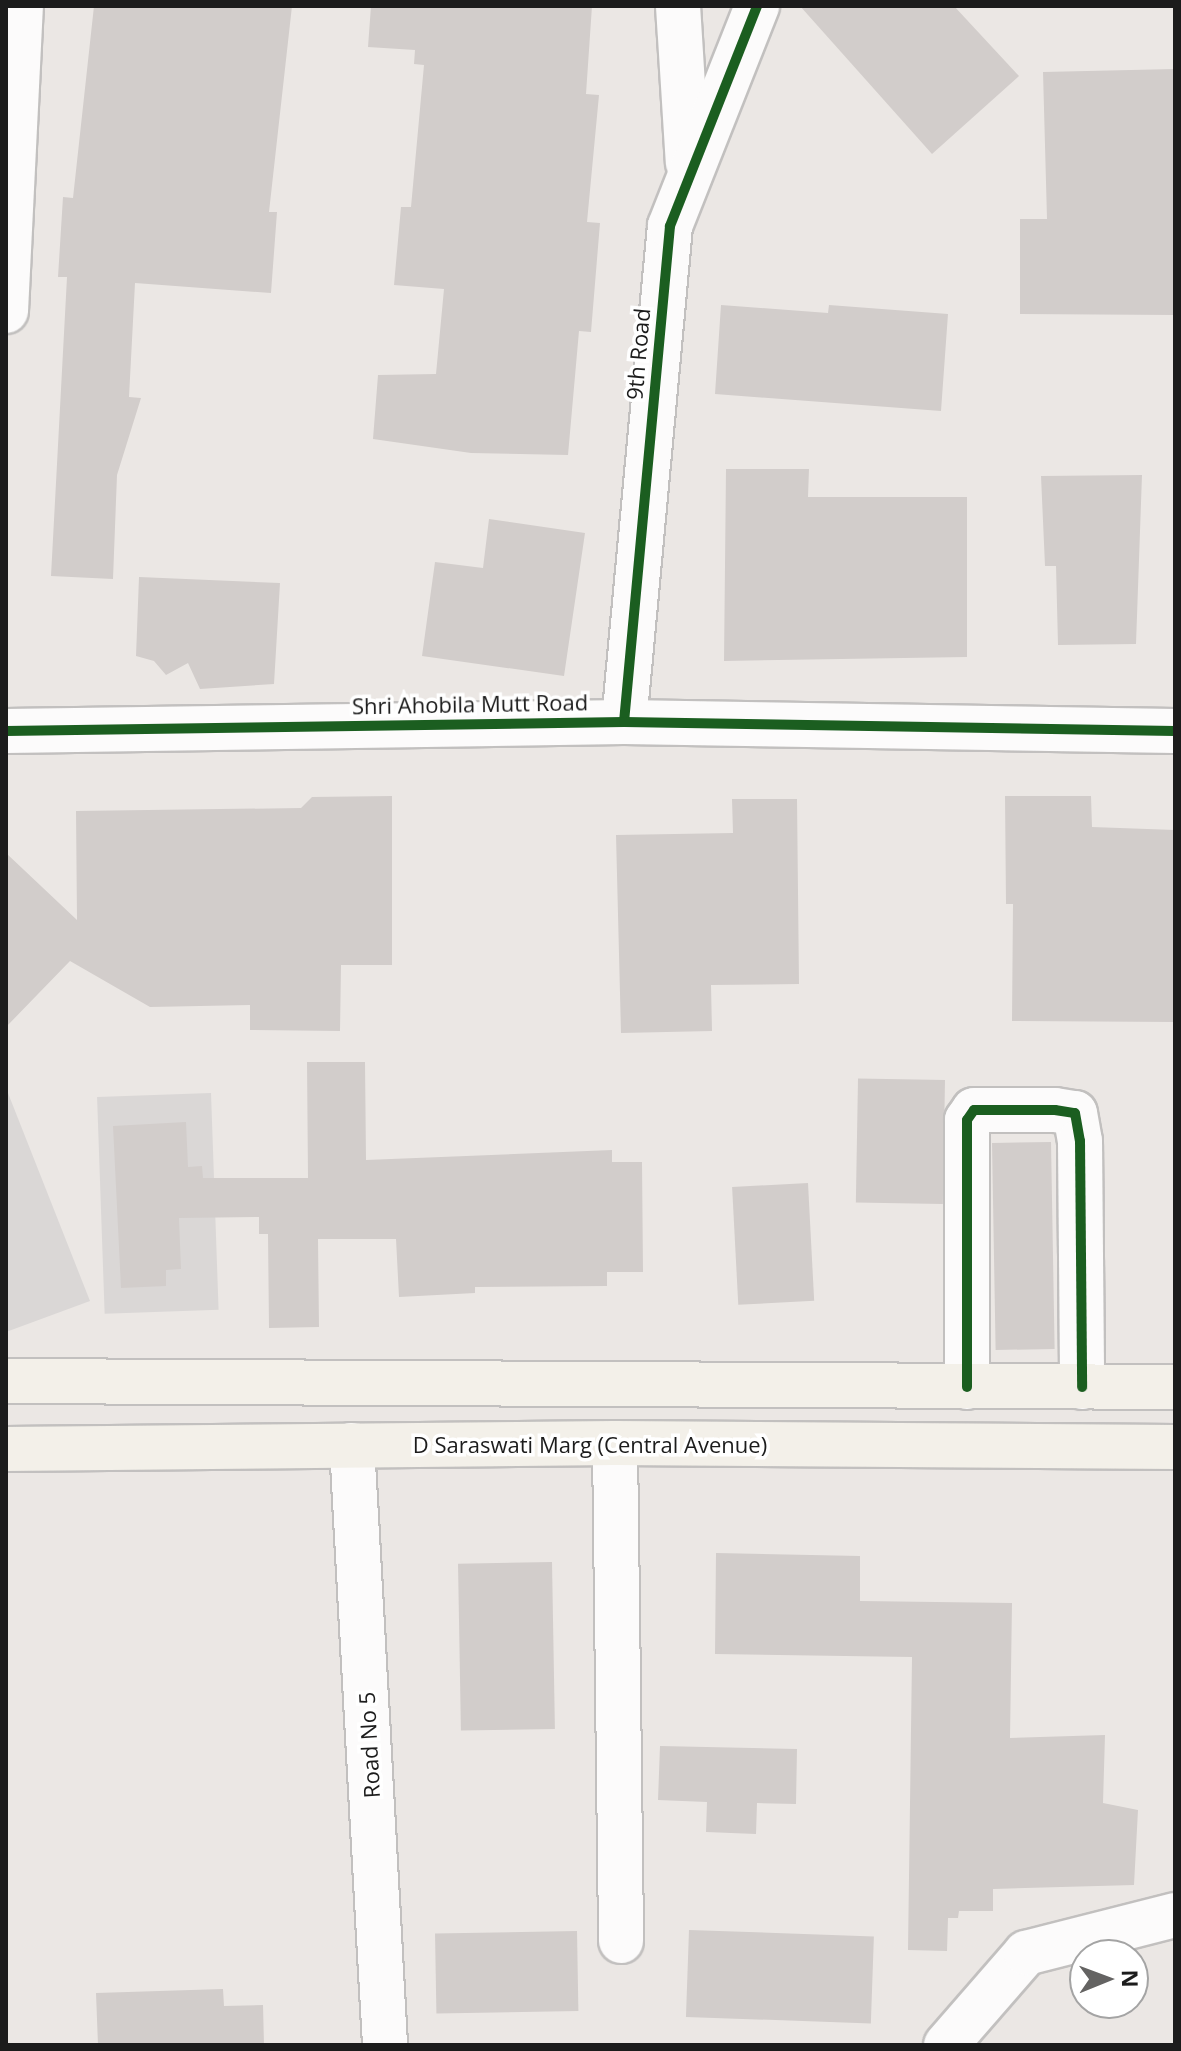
<!DOCTYPE html>
<html>
<head>
<meta charset="utf-8">
<style>
	body { margin:0 }
	#map { position:relative; width:1181px; height:2051px; overflow:hidden; background:#ebe7e4; font-family:"Open Sans",sans-serif }
	div>[style] { position:absolute }
	[style*='--x'] { left:calc(var(--x)*1px); top:calc(var(--y)*1px); width:calc(var(--w)*1px); rotate:calc(var(--a)*1deg) }
	.residential>* { inset:0; background:#dad7d6; transform-origin:0 0 }
	.building>* { inset:0; background:#d2cdcb; transform-origin:0 0 }
	.roads { filter:drop-shadow(2px 0 #c2c0bf) drop-shadow(-2px 0 #c2c0bf) drop-shadow(0 2px #c2c0bf) drop-shadow(0 -2px #c2c0bf) }
	.minor>* { height:44px; margin:-22px; padding:0 22px; transform-origin:22px; border-radius:22px; background:#fcfbfb }
	.secondary>* { height:44px; margin:-22px; padding:0 22px; transform-origin:22px; border-radius:22px; background:#f3f0e9 }
	.cycleway>* { height:10px; margin:-5px; padding:0 5px; transform-origin:5px; border-radius:5px; background:#1b5e20 }
	span { translate:-50% -50%; white-space:nowrap; text-align:center; line-height:1.15; -webkit-text-stroke:7px #fff; paint-order:stroke }
	.street-label { font-size:22px; color:#1c1c1c }
	.frame { position:absolute; inset:0; border:8px solid #1c1c1c; pointer-events:none }
	.north { position:absolute; left:1069px; top:1939px; width:80px; height:80px; box-sizing:border-box; background:#fff; border:2px solid #a4a4a4; border-radius:50%; rotate:89deg; font-size:22px; font-weight:700; line-height:32px; text-align:center; color:#1c1c1c }
	.north::after { content:''; display:block; margin:auto; width:28px; height:36px; background:#646362; clip-path:polygon(50% 0,100% 100%,50% 72%,0 100%) }
</style>
</head>
<body>
<div id="map">
	<div class="residential">
		<i style="clip-path:polygon(6px 1088px,90px 1301px,6px 1332px)"></i>
		<i style="left:211px;top:1093px;width:217px;height:114px;rotate:88deg"></i>
	</div>
	<div class="building">
		<i style="clip-path:polygon(94px 6px,292px 6px,269px 212px,277px 212px,271px 293px,135px 283px,129px 397px,141px 398px,117px 475px,113px 579px,51px 576px,67px 277px,58px 277px,63px 197px,73px 198px)"></i>
		<i style="clip-path:polygon(371px 6px,592px 6px,586px 94px,599px 95px,587px 222px,600px 223px,591px 332px,579px 331px,568px 455px,471px 453px,373px 439px,378px 375px,436px 374px,444px 289px,394px 285px,401px 207px,411px 207px,424px 65px,414px 64px,415px 50px,368px 47px)"></i>
		<i style="clip-path:polygon(800px 6px,954px 6px,1019px 76px,932px 154px)"></i>
		<i style="clip-path:polygon(1175px 69px,1175px 315px,1020px 314px,1020px 219px,1047px 219px,1043px 72px)"></i>
		<i style="clip-path:polygon(721px 305px,828px 313px,829px 305px,948px 314px,941px 411px,715px 394px)"></i>
		<i style="clip-path:polygon(726px 469px,809px 469px,808px 497px,967px 497px,967px 657px,724px 661px)"></i>
		<i style="clip-path:polygon(1142px 475px,1136px 644px,1058px 645px,1056px 566px,1045px 566px,1041px 476px)"></i>
		<i style="clip-path:polygon(489px 519px,585px 533px,564px 676px,422px 656px,435px 562px,483px 568px)"></i>
		<i style="clip-path:polygon(139px 577px,280px 583px,274px 684px,200px 689px,188px 663px,166px 675px,154px 661px,136px 656px)"></i>
		<i style="clip-path:polygon(392px 796px,392px 965px,341px 965px,340px 1031px,250px 1030px,250px 1005px,150px 1007px,70px 961px,6px 1027px,6px 853px,77px 920px,76px 811px,301px 808px,312px 797px)"></i>
		<i style="clip-path:polygon(1005px 796px,1091px 796px,1092px 827px,1175px 830px,1175px 1022px,1012px 1021px,1013px 904px,1006px 904px)"></i>
		<i style="clip-path:polygon(732px 799px,797px 799px,799px 984px,711px 985px,712px 1031px,621px 1033px,616px 835px,733px 833px)"></i>
		<i style="clip-path:polygon(307px 1062px,365px 1062px,366px 1160px,612px 1150px,612px 1162px,642px 1162px,643px 1272px,607px 1272px,607px 1286px,475px 1287px,475px 1293px,399px 1297px,396px 1239px,318px 1239px,319px 1327px,269px 1328px,268px 1234px,259px 1234px,259px 1217px,179px 1218px,181px 1269px,166px 1270px,166px 1286px,121px 1288px,113px 1126px,186px 1122px,188px 1167px,202px 1166px,203px 1178px,308px 1178px)"></i>
		<i style="left:945px;top:1080px;width:124px;height:87px;rotate:91deg"></i>
		<i style="left:1051px;top:1142px;width:207px;height:59px;rotate:89deg"></i>
		<i style="left:808px;top:1183px;width:118px;height:76px;rotate:87deg"></i>
		<i style="clip-path:polygon(716px 1553px,860px 1556px,860px 1601px,1012px 1603px,1010px 1738px,1105px 1735px,1103px 1803px,1138px 1810px,1134px 1885px,993px 1889px,993px 1911px,959px 1911px,958px 1918px,948px 1918px,947px 1951px,908px 1950px,912px 1657px,715px 1654px)"></i>
		<i style="left:552px;top:1562px;width:167px;height:94px;rotate:89deg"></i>
		<i style="clip-path:polygon(660px 1746px,797px 1749px,796px 1804px,757px 1803px,756px 1834px,706px 1832px,707px 1802px,658px 1800px)"></i>
		<i style="left:689px;top:1930px;width:185px;height:87px;rotate:2deg"></i>
		<i style="left:577px;top:1931px;width:80px;height:142px;rotate:89deg"></i>
		<i style="clip-path:polygon(223px 1989px,224px 2006px,263px 2005px,264px 2045px,98px 2045px,96px 1993px)"></i>
	</div>
	<div class="roads">
		<div class="minor">
			<i style="--x:678;--y:6;--w:157;--a:86.4"></i>
			<i style="--x:6;--y:311;--w:305;--a:-87.2"></i>
			<i style="--x:624;--y:722;--w:498;--a:-84.7"></i>
			<i style="--x:670;--y:226;--w:237;--a:-68.4"></i>
			<i style="--x:6;--y:731;--w:618;--a:-0.83"></i>
			<i style="--x:624;--y:722;--w:551;--a:0.94"></i>
			<i style="--x:967;--y:1387;--w:267;--a:-90"></i>
			<i style="--x:967;--y:1120;--w:12;--a:-55"></i>
			<i style="--x:974;--y:1110;--w:81;--a:0"></i>
			<i style="--x:1055;--y:1110;--w:20;--a:9"></i>
			<i style="--x:1075;--y:1113;--w:28;--a:80"></i>
			<i style="--x:1080;--y:1141;--w:246;--a:89.5"></i>
			<i style="--x:615;--y:1443;--w:498;--a:89.3"></i>
			<i style="--x:352;--y:1445;--w:601;--a:86.85"></i>
			<i style="--x:946;--y:2045;--w:122;--a:-49"></i>
			<i style="--x:1026;--y:1953;--w:154;--a:-14.3"></i>
		</div>
		<div class="secondary">
			<i style="--x:6;--y:1381;--w:1169;--a:0.29"></i>
			<i style="--x:6;--y:1449;--w:609;--a:-0.56"></i>
			<i style="--x:615;--y:1443;--w:560;--a:0.41"></i>
		</div>
	</div>
	<div class="cycleway">
		<i style="--x:624;--y:722;--w:498;--a:-84.7"></i>
		<i style="--x:670;--y:226;--w:237;--a:-68.4"></i>
		<i style="--x:6;--y:731;--w:618;--a:-0.83"></i>
		<i style="--x:624;--y:722;--w:551;--a:0.94"></i>
		<i style="--x:967;--y:1387;--w:267;--a:-90"></i>
		<i style="--x:967;--y:1120;--w:12;--a:-55"></i>
		<i style="--x:974;--y:1110;--w:81;--a:0"></i>
		<i style="--x:1055;--y:1110;--w:20;--a:9"></i>
		<i style="--x:1075;--y:1113;--w:28;--a:80"></i>
		<i style="--x:1080;--y:1141;--w:246;--a:89.5"></i>
	</div>
	<div class="street-label">
		<span style="left:638px;top:354px;rotate:-85deg">9th Road</span>
		<span style="left:470px;top:704px;rotate:-1deg">Shri Ahobila Mutt Road</span>
		<span style="left:590px;top:1445px">D Saraswati Marg (Central Avenue)</span>
		<span style="left:369px;top:1745px;rotate:-93deg">Road No 5</span>
	</div>
	<div class="frame"></div>
	<div class="north">N</div>
</div>
</body>
</html>
